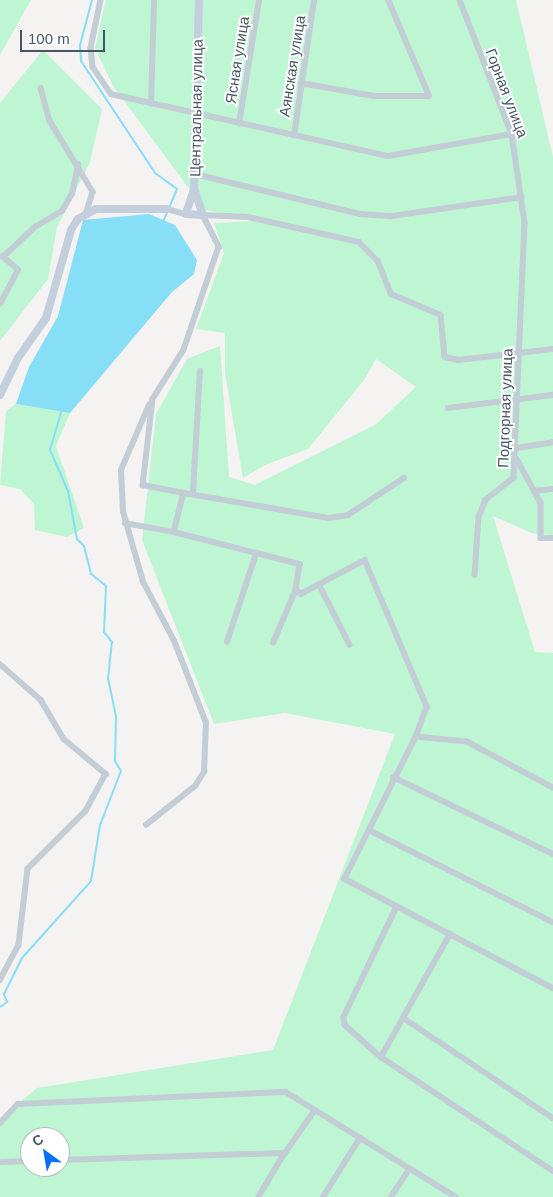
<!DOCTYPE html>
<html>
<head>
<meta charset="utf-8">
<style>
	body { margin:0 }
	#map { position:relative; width:553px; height:1197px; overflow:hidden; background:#f5f2f2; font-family:Helvetica,sans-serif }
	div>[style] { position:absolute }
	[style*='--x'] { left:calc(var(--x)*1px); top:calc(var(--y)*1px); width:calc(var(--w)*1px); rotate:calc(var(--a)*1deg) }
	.green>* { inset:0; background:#bef5d3 }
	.water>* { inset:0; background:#86dff7 }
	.stream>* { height:2px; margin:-1px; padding:0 1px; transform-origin:1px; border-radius:1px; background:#86dff7 }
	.street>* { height:5.5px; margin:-2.75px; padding:0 2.75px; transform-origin:2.75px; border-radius:2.75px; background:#c2cdd5 }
	.secondary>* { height:8px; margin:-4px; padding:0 4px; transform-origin:4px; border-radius:4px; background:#c3cfdd }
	span { translate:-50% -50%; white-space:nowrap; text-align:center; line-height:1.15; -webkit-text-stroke:4px #fff; paint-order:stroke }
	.street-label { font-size:15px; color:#475663 }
	.north { position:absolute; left:20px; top:1127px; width:50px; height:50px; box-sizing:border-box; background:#fff; border:1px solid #b5bbc1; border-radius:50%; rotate:328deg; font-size:14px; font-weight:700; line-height:20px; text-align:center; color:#475663 }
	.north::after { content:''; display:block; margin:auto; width:18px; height:22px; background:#0670fb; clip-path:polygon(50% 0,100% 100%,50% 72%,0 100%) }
	.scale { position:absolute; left:20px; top:30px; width:85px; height:22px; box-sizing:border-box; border:2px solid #475663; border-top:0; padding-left:6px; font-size:15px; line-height:18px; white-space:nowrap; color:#475663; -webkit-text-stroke:4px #fff; paint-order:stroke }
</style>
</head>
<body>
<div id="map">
	<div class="green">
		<i style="clip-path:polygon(0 0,31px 0,0 55px)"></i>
		<i style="clip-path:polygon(evenodd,106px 0,516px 0,553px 157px,553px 535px,534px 534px,493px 516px,535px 652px,553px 653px,553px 1197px,0 1197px,0 1119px,37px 1088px,273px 1050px,395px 734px,285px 713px,214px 724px,142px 540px,156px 414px,187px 359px,220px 346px,229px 477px,255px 485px,375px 425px,416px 387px,376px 359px,364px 380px,308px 449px,265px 465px,243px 478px,225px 373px,225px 333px,196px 329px,224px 253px,214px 223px,257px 221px,205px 210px,113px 86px,95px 48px,106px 0,30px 1137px,60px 1137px,60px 1167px,30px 1167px,30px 1137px)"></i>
		<i style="clip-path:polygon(43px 50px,102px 109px,90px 162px,57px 227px,48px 279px,0 341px,0 103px)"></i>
		<i style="clip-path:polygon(16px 404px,70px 413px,56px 446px,84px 528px,67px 537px,35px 530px,34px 504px,20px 489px,0 485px,6px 411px)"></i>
	</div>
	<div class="water">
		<i style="clip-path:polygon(149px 214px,175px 225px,197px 260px,194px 274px,172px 292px,70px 413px,16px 404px,29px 367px,58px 316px,83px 220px)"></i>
	</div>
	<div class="stream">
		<i style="--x:92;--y:0;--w:47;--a:104.9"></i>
		<i style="--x:80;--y:45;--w:16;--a:86"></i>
		<i style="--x:81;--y:61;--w:134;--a:56.5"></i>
		<i style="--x:155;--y:173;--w:27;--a:36"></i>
		<i style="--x:177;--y:189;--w:34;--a:113"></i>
		<i style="--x:0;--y:1007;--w:9;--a:-36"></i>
		<i style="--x:7;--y:1002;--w:9;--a:-111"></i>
		<i style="--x:4;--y:994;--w:40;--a:-63.4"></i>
		<i style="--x:22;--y:958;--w:103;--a:-48.1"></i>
		<i style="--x:91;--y:881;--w:57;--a:-80.9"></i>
		<i style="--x:100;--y:825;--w:58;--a:-68.7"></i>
		<i style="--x:121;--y:771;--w:12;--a:-121"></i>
		<i style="--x:115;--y:761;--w:45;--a:-88.7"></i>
		<i style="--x:116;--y:716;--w:38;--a:-102"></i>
		<i style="--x:108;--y:679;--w:37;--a:-84"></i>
		<i style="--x:112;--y:642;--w:13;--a:-129"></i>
		<i style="--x:104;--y:632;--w:46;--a:-87.5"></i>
		<i style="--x:106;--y:586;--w:19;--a:-141"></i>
		<i style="--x:91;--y:574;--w:29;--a:-104"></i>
		<i style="--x:84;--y:546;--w:10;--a:-135"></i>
		<i style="--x:77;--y:539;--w:49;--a:-100.6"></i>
		<i style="--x:68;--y:491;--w:45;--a:-113.7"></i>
		<i style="--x:50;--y:450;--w:43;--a:-73.7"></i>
	</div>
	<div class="street">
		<i style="--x:101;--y:0;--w:49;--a:101.8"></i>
		<i style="--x:91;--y:48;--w:19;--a:84"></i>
		<i style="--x:93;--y:67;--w:32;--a:56"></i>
		<i style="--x:111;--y:94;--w:284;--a:12.6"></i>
		<i style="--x:388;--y:156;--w:126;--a:-10.1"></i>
		<i style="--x:460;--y:0;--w:144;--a:68.8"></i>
		<i style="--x:512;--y:134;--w:90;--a:81.7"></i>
		<i style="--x:525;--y:223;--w:255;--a:92.5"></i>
		<i style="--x:514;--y:478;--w:36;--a:142"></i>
		<i style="--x:486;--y:500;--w:18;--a:112"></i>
		<i style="--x:479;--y:517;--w:58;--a:93.9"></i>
		<i style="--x:301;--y:83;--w:74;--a:10.1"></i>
		<i style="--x:374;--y:96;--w:55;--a:0"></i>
		<i style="--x:429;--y:96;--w:104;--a:-113.1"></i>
		<i style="--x:41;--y:88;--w:34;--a:75"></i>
		<i style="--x:50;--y:121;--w:83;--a:58.8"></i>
		<i style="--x:93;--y:192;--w:21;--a:107"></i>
		<i style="--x:151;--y:104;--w:104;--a:-88.3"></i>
		<i style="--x:239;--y:124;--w:126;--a:-80.8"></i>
		<i style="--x:294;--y:136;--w:137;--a:-81.6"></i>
		<i style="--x:195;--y:174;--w:170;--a:13.6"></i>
		<i style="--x:360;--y:214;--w:32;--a:4"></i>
		<i style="--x:392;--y:216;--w:131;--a:-8.3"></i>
		<i style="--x:167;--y:209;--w:20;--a:15"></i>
		<i style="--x:203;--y:215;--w:36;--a:63"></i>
		<i style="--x:219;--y:247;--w:109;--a:108.8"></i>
		<i style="--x:184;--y:350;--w:58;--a:122.3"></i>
		<i style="--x:153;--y:399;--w:87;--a:96.6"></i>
		<i style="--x:143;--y:485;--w:42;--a:11"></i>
		<i style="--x:184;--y:493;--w:40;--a:104.4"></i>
		<i style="--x:174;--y:532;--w:130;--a:14.3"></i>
		<i style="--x:300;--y:564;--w:25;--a:99"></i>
		<i style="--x:296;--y:589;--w:7;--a:45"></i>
		<i style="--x:301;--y:594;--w:72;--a:-28"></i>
		<i style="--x:365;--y:560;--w:160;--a:67.1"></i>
		<i style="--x:427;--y:707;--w:32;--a:110"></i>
		<i style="--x:203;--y:215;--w:45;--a:2.5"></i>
		<i style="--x:248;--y:217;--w:114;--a:12.7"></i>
		<i style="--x:359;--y:242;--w:27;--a:45"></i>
		<i style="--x:378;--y:261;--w:35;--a:68"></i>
		<i style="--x:391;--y:294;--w:54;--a:22.8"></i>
		<i style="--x:441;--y:315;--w:42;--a:84.6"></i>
		<i style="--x:445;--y:357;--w:13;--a:13"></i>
		<i style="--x:458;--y:360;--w:96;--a:-6.6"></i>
		<i style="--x:0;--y:304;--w:38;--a:-62"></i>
		<i style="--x:18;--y:270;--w:20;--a:-139"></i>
		<i style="--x:3;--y:257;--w:44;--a:-43.2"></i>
		<i style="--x:35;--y:227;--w:31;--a:-31"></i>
		<i style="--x:62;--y:211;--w:20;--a:-60"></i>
		<i style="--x:72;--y:194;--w:30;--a:-78"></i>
		<i style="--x:448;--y:408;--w:106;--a:-7.1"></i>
		<i style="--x:517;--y:448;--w:36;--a:-9"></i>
		<i style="--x:517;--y:459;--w:50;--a:61.4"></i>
		<i style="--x:541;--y:503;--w:35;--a:90"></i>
		<i style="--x:541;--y:538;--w:12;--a:0"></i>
		<i style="--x:534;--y:491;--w:19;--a:-6"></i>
		<i style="--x:193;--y:492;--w:121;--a:-86.7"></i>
		<i style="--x:184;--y:493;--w:147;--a:9.8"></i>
		<i style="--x:329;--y:518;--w:19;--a:-9"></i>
		<i style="--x:348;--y:515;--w:67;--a:-33.5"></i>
		<i style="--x:125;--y:523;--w:50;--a:10.4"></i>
		<i style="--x:319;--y:584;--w:68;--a:63.1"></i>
		<i style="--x:227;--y:642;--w:93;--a:-71.8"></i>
		<i style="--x:273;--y:643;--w:59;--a:-66.9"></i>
		<i style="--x:0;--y:664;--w:55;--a:41.3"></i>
		<i style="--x:41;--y:700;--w:45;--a:59.5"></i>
		<i style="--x:64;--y:739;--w:55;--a:39.8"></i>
		<i style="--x:106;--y:774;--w:42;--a:118.4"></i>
		<i style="--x:86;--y:811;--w:82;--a:135"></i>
		<i style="--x:28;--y:869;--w:77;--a:96.8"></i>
		<i style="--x:19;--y:945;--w:40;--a:118"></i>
		<i style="--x:393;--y:777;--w:178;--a:25.7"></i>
		<i style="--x:553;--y:788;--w:98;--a:-151.9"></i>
		<i style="--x:467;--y:742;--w:51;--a:-174.4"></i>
		<i style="--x:416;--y:737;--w:159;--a:116.6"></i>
		<i style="--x:345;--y:879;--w:235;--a:27.7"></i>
		<i style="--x:146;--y:825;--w:63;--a:-38.5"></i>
		<i style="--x:195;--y:786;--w:17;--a:-57"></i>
		<i style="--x:204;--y:772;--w:49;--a:-87.7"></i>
		<i style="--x:206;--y:723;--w:88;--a:-111.3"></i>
		<i style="--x:174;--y:641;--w:67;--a:-117.7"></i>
		<i style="--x:143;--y:582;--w:73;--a:-105.9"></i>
		<i style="--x:123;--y:512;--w:42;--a:-92.7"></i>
		<i style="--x:121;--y:470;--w:71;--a:-66.7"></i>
		<i style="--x:371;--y:831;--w:203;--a:26.6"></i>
		<i style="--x:397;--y:907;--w:122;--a:115.7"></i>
		<i style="--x:344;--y:1017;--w:8;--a:83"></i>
		<i style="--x:345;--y:1025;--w:48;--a:41.6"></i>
		<i style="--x:381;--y:1057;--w:206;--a:33.5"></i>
		<i style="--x:405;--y:1019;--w:178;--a:33.8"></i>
		<i style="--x:381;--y:1057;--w:141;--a:-60.7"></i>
		<i style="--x:0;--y:1123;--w:26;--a:-47"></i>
		<i style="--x:18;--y:1104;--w:268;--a:-2.6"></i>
		<i style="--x:286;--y:1092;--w:200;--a:31.7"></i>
		<i style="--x:285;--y:1153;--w:52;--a:-55.1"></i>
		<i style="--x:60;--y:1160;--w:225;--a:-1.8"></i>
		<i style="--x:285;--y:1153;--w:51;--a:120.6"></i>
		<i style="--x:0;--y:1162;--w:30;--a:-2"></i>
		<i style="--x:323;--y:1197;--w:70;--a:-57.9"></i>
		<i style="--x:391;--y:1197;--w:33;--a:-57"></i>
	</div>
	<div class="secondary">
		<i style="--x:194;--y:189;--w:26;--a:108"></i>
		<i style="--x:186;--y:214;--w:17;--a:3"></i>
		<i style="--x:203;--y:215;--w:28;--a:-109"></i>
		<i style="--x:194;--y:189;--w:189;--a:-88.5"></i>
		<i style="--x:0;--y:395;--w:41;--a:-64.1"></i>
		<i style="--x:18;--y:358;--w:49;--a:-55"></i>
		<i style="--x:46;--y:318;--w:91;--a:-74.1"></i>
		<i style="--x:71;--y:230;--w:13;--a:-58"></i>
		<i style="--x:78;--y:219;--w:21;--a:-29"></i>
		<i style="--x:96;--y:209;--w:71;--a:0"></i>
	</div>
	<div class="street-label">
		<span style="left:237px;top:60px;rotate:-81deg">Ясная улица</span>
		<span style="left:292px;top:66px;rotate:-81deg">Аянская улица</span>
		<span style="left:507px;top:93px;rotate:69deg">Горная улица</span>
		<span style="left:196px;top:108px;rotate:-89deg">Центральная улица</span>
		<span style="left:505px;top:408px;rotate:-88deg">Подгорная улица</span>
	</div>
	<div class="north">С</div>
	<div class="scale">100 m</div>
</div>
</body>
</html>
